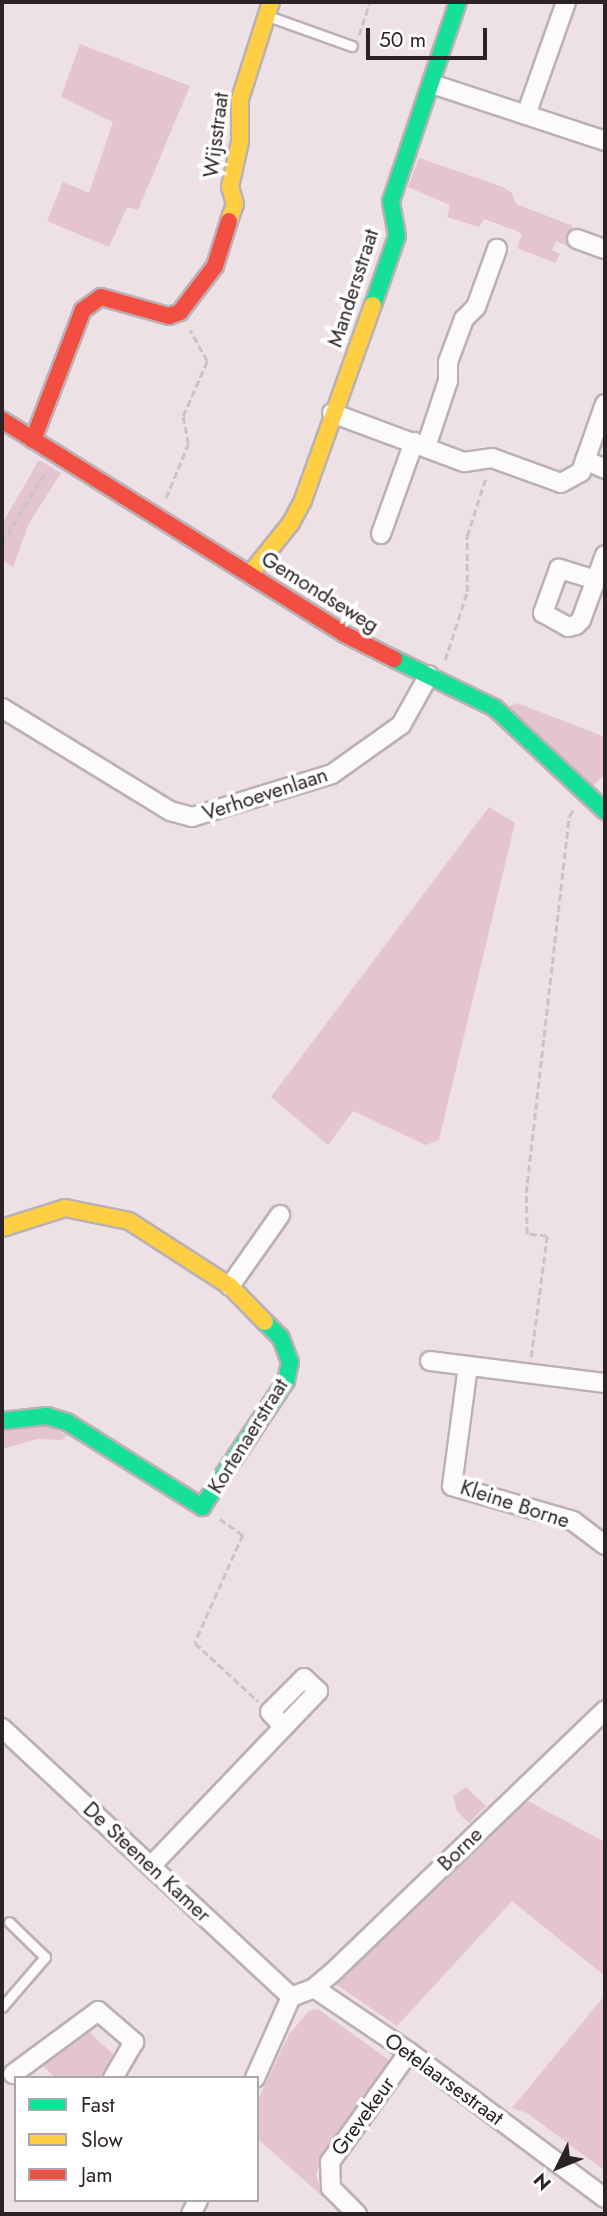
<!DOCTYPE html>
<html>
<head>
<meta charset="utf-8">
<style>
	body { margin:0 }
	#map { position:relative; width:607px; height:2216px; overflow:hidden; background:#ede1e5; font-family:Jost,sans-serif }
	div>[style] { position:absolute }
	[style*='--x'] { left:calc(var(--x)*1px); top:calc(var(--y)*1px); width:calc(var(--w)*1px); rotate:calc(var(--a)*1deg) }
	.green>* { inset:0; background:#e4c4cf }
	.path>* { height:2.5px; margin-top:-1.25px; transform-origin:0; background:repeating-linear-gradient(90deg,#c9c4c6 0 7px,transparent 0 10.5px) }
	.roads { filter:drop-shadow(2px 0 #bbb1b5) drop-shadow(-2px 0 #bbb1b5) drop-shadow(0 2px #bbb1b5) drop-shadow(0 -2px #bbb1b5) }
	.lane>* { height:9px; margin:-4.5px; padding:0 4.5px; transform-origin:4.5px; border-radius:4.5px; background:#fcfafb }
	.street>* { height:18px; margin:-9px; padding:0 9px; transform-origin:9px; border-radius:9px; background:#fcfafb }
	.fast>* { height:16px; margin:-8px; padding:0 8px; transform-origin:8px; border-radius:8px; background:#16e098 }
	.slow>* { height:16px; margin:-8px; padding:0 8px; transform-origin:8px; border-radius:8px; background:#ffcf43 }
	.jam>* { height:16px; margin:-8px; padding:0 8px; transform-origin:8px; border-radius:8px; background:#f24e42 }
	span { translate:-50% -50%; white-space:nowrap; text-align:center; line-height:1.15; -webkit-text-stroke:7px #fff; paint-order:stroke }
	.street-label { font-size:21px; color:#2c2326 }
	.frame { position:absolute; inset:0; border:4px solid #2c2326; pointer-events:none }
	.legend { position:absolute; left:14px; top:2076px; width:245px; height:126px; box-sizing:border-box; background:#fff; border:2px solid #aba7a8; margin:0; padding:9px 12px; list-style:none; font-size:21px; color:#2c2326 }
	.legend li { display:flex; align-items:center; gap:14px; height:35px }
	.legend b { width:35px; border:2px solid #aba7a8 }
	.north { position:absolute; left:523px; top:2132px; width:70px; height:70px; -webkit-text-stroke:5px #fff; paint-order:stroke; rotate:227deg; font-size:19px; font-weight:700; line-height:28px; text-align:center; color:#2c2326 }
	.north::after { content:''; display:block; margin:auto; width:24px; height:32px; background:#2c2326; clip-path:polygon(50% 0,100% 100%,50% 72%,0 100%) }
	.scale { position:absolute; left:366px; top:28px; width:121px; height:32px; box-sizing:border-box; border:4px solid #2c2326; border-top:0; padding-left:9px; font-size:21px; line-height:24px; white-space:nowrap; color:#2c2326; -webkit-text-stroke:5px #fff; paint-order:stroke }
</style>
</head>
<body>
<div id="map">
	<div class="green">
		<i style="clip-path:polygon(80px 44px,190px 86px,138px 210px,127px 207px,109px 247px,47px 221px,63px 182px,89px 193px,113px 122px,61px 97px)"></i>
		<i style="clip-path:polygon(419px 158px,503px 187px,512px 193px,516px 204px,573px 226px,568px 246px,556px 241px,552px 250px,560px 254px,555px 263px,517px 248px,522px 234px,517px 231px,484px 219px,479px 227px,447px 217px,450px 205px,408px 187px)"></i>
		<i style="clip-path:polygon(39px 460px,61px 473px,29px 523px,13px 567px,2px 560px,2px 524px)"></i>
		<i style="clip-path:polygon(517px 703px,605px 737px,605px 774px,590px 789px,505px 708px)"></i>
		<i style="clip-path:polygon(489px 807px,515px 823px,439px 1140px,426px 1145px,353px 1111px,328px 1145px,271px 1097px)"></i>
		<i style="clip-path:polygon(37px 1422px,68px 1435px,62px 1440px,37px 1439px,2px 1449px,2px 1432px)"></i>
		<i style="clip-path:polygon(466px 1787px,486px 1806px,469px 1823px,457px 1811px,453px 1796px)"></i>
		<i style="clip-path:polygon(526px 1800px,605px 1842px,605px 1976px,512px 1901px,397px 2026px,334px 1983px)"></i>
		<i style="clip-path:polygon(605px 1995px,605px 2171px,527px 2113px,512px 2108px)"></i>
		<i style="clip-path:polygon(318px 2009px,393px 2063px,323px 2154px,316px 2174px,323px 2197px,257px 2138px,257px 2102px,289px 2034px,309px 2011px)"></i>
		<i style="clip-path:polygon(96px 2022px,89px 2032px,113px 2054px,125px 2045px,110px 2078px,56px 2078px,43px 2066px,42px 2057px)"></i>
	</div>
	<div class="path">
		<i style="--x:359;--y:35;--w:35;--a:-72"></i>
		<i style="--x:166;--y:498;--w:58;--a:-67.8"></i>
		<i style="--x:188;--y:444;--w:28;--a:-100"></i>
		<i style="--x:183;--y:416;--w:60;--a:-66.4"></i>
		<i style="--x:207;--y:361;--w:35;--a:-119"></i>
		<i style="--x:2;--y:543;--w:84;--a:-58.6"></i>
		<i style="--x:445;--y:660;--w:71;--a:-72.1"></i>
		<i style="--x:467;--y:592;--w:56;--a:-90"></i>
		<i style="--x:467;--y:536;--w:62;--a:-72.1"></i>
		<i style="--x:531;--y:1357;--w:122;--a:-82.5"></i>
		<i style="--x:547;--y:1236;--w:20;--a:-174"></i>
		<i style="--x:527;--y:1234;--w:41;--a:-91.4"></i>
		<i style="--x:526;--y:1193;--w:379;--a:-83.5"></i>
		<i style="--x:569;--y:816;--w:9;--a:-54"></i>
		<i style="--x:220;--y:1519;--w:28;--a:35"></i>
		<i style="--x:243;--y:1535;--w:118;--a:114"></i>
		<i style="--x:195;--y:1643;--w:86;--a:42.6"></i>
	</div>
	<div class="roads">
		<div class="lane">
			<i style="--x:268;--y:16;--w:89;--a:19.7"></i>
			<i style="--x:2;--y:2007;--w:66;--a:-49.3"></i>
			<i style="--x:45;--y:1957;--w:50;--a:-135.8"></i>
		</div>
		<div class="street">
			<i style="--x:432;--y:84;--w:182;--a:18.2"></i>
			<i style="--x:526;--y:115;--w:120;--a:-70.5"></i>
			<i style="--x:577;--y:239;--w:30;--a:20"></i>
			<i style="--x:332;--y:413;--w:141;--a:20.4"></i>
			<i style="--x:464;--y:462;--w:28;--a:-8"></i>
			<i style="--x:492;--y:458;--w:73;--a:19.9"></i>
			<i style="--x:561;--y:483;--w:23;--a:-29"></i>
			<i style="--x:581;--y:472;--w:72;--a:-70.6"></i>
			<i style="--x:426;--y:447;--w:70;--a:-71.6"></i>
			<i style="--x:448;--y:381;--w:19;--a:-90"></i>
			<i style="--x:448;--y:362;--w:46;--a:-69.6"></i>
			<i style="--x:464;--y:319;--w:17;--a:-45"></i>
			<i style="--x:476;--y:307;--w:62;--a:-70.1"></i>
			<i style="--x:585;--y:460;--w:22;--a:24"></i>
			<i style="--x:381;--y:534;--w:98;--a:-70.3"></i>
			<i style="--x:596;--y:580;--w:39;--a:-163"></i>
			<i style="--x:559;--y:569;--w:47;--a:110"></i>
			<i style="--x:543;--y:613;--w:29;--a:29"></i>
			<i style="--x:568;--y:627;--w:8;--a:-14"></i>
			<i style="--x:576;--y:625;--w:7;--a:-45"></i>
			<i style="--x:581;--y:620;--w:69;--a:-69.7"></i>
			<i style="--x:2;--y:708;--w:197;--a:31.5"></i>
			<i style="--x:170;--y:811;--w:23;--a:15"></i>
			<i style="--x:192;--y:817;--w:146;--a:-17.1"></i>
			<i style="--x:332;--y:774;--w:85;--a:-35.4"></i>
			<i style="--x:401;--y:725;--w:57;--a:-60.8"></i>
			<i style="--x:230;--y:1286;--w:87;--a:-54.8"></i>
			<i style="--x:430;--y:1361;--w:176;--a:7.2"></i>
			<i style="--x:468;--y:1366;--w:121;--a:97.6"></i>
			<i style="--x:452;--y:1486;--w:126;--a:16.1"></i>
			<i style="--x:573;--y:1521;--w:40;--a:37"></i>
			<i style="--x:2;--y:1728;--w:395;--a:42.9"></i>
			<i style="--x:151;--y:1866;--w:242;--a:-46.3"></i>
			<i style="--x:318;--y:1691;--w:19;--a:-137"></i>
			<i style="--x:304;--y:1678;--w:48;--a:135"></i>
			<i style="--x:270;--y:1712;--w:19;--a:47"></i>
			<i style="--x:314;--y:1988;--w:115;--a:34"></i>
			<i style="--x:409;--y:2052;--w:244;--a:36.7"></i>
			<i style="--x:13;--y:2074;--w:106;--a:-36.5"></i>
			<i style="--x:98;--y:2011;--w:48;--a:40.7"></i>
			<i style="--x:134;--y:2042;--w:42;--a:120.3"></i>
			<i style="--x:255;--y:2078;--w:89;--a:-66"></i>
			<i style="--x:291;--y:1997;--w:25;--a:-21"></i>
			<i style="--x:314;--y:1988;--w:23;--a:-40"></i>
			<i style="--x:332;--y:1973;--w:379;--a:-43.9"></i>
			<i style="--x:191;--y:2214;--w:16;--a:-63"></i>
			<i style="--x:357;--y:2214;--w:37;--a:-135"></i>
			<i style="--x:331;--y:2188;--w:26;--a:-92"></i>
			<i style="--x:330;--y:2162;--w:135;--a:-54.3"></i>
		</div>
		<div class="fast">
			<i style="--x:373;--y:305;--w:73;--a:-70.8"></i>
			<i style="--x:397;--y:236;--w:36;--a:-100"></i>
			<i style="--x:391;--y:201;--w:210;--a:-71.4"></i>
			<i style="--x:394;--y:659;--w:112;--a:25.9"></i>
			<i style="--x:495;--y:708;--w:151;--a:43.1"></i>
			<i style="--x:2;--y:1421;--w:45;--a:-6.3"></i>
			<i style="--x:47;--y:1416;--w:21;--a:17"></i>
			<i style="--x:67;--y:1422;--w:160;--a:32.2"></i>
			<i style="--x:202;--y:1507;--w:151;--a:-56.3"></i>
			<i style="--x:286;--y:1381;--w:19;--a:-78"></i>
			<i style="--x:290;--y:1362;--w:26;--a:-111"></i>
			<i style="--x:281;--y:1338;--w:23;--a:-135"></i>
		</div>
		<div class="slow">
			<i style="--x:229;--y:221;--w:18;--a:-71"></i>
			<i style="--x:235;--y:204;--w:18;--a:-106"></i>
			<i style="--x:230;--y:187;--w:46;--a:-77.5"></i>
			<i style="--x:240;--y:142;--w:43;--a:-90"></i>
			<i style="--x:240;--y:99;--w:102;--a:-72.3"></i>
			<i style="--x:250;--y:574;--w:65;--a:-51.2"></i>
			<i style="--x:291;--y:523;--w:26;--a:-62"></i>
			<i style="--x:303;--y:500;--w:207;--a:-70.3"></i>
			<i style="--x:2;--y:1228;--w:66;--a:-17.6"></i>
			<i style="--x:65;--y:1208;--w:65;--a:11.5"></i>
			<i style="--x:129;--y:1221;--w:120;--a:32.8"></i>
			<i style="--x:230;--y:1286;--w:50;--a:45.8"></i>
		</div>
		<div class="jam">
			<i style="--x:2;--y:420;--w:403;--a:32"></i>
			<i style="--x:344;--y:634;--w:56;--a:26.6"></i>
			<i style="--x:33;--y:440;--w:139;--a:-69"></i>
			<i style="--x:83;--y:310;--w:22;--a:-36"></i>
			<i style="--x:101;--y:297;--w:71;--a:15.6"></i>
			<i style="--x:169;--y:316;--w:12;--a:-20"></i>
			<i style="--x:180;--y:312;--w:58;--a:-52.7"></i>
			<i style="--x:215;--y:266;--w:47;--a:-72.7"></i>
		</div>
	</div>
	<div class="street-label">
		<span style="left:216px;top:135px;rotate:-83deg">Wijsstraat</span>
		<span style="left:353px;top:288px;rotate:-72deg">Mandersstraat</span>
		<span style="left:320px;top:592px;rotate:32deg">Gemondseweg</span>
		<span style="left:265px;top:794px;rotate:-18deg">Verhoevenlaan</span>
		<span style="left:248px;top:1436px;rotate:-58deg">Kortenaerstraat</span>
		<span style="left:515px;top:1504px;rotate:18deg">Kleine Borne</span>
		<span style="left:460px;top:1849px;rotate:-44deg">Borne</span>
		<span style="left:147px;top:1862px;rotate:43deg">De Steenen Kamer</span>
		<span style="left:444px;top:2079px;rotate:36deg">Oetelaarsestraat</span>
		<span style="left:363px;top:2116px;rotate:-54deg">Grevekeur</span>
	</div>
	<div class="frame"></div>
	<ul class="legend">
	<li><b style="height:9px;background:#16e098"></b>Fast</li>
	<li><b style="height:9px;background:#ffcf43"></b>Slow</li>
	<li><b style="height:9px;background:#f24e42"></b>Jam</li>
	</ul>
	<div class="north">N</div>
	<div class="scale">50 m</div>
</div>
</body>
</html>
